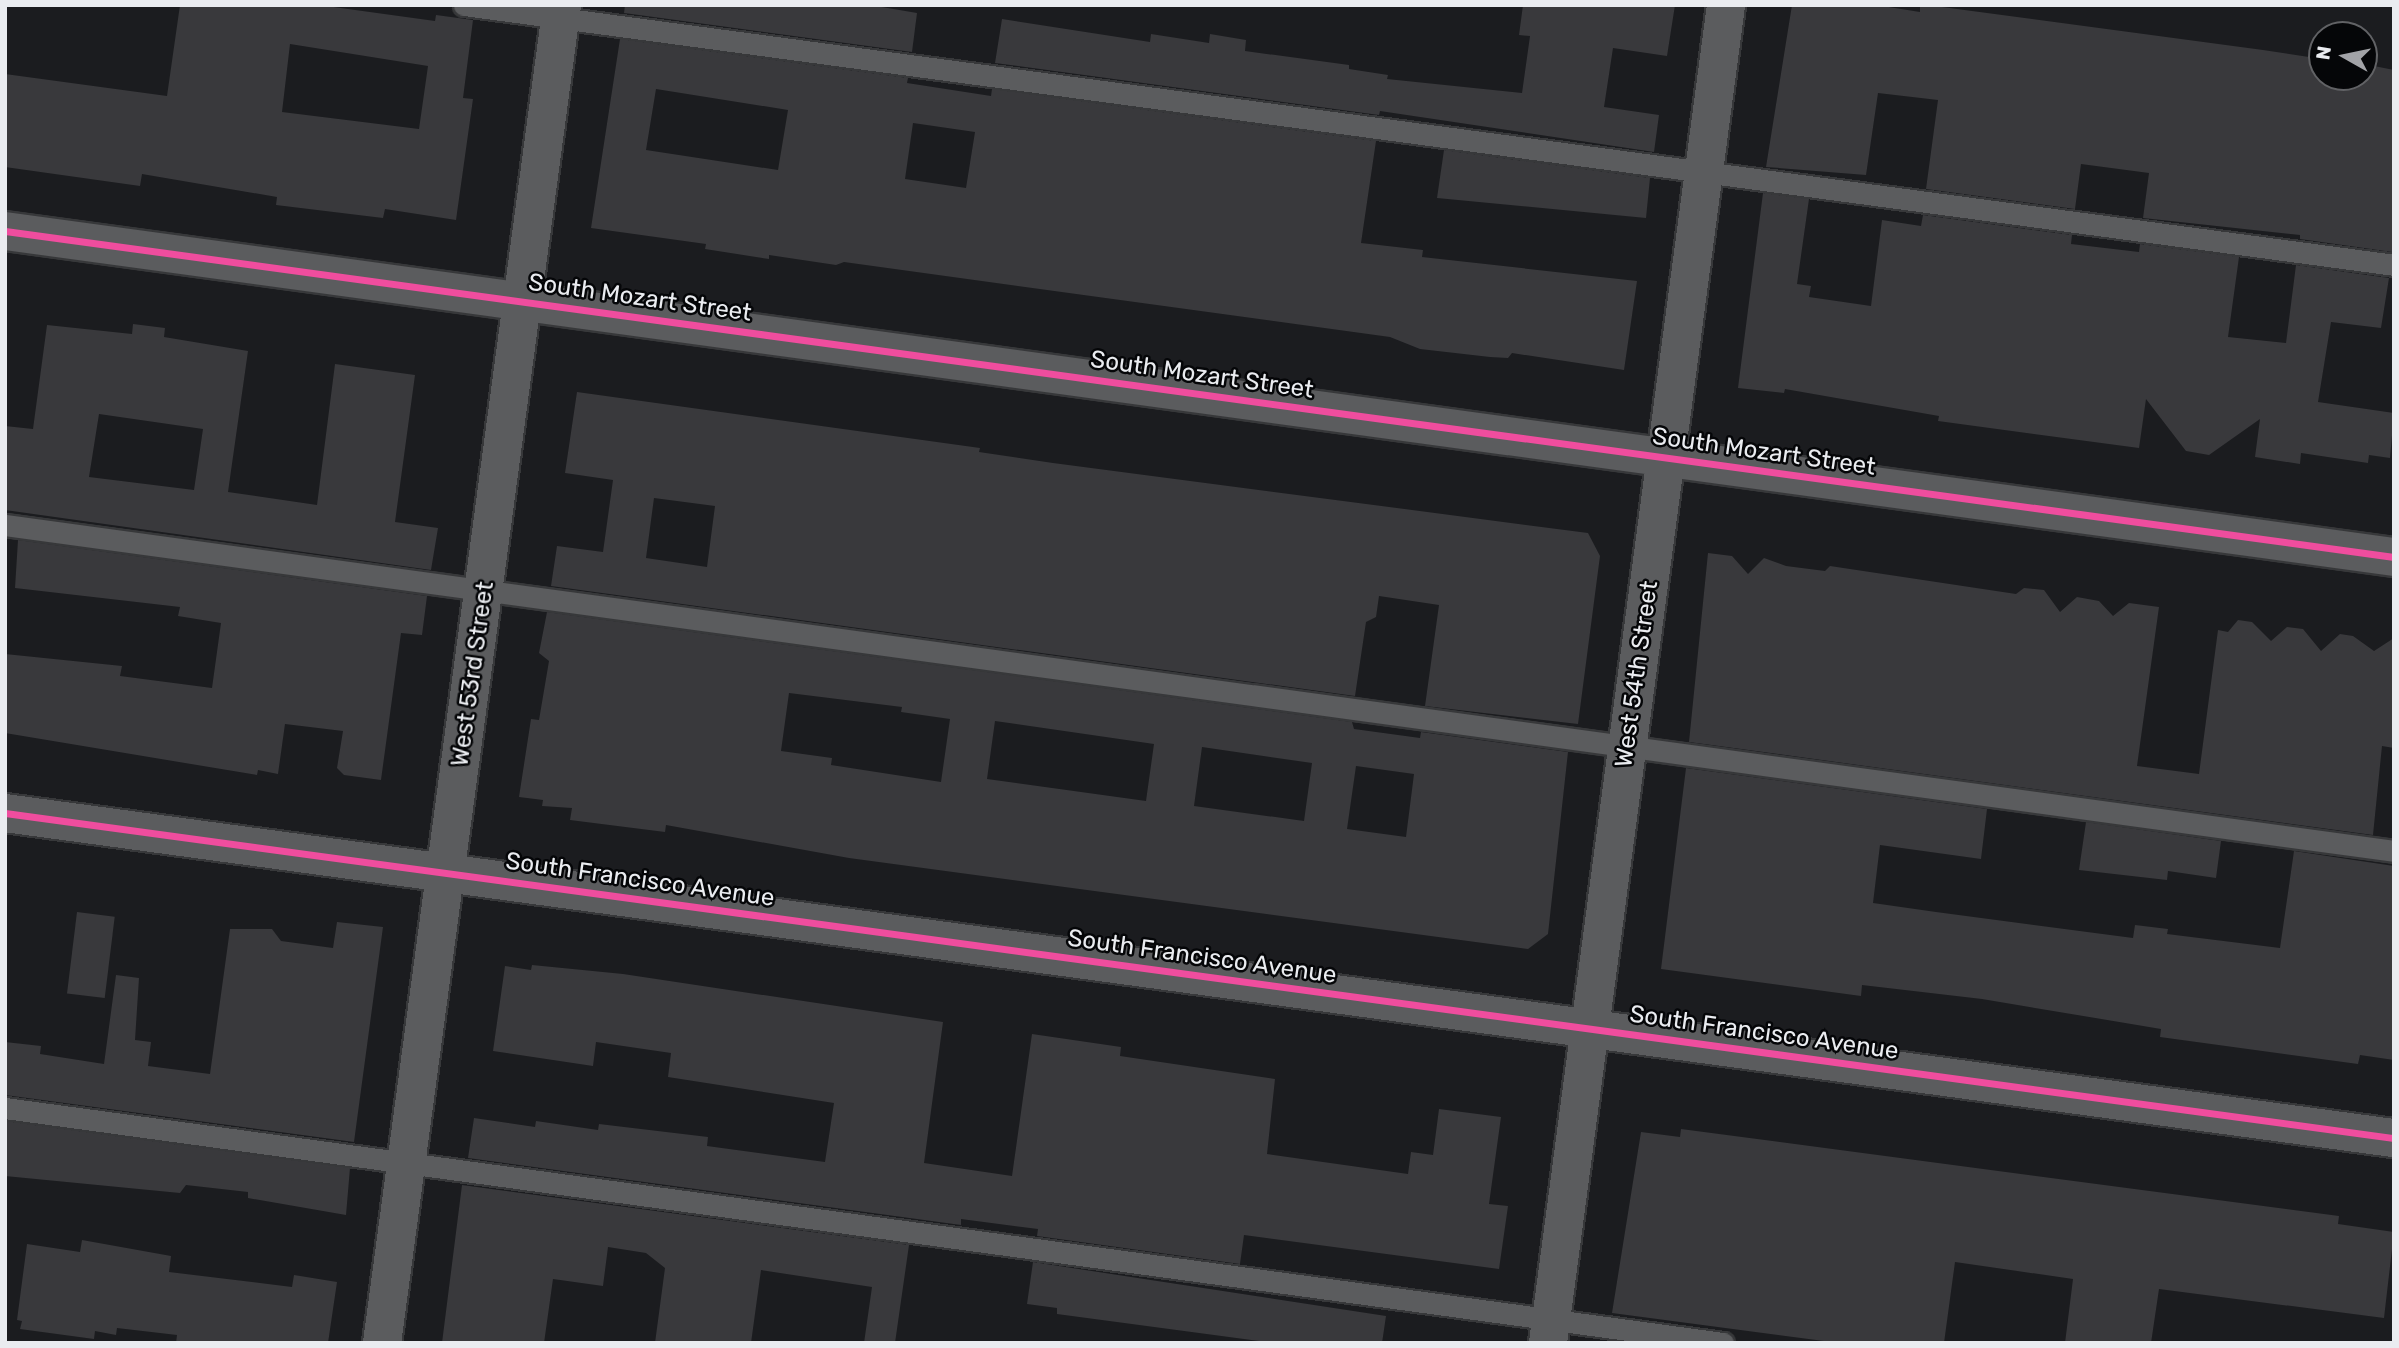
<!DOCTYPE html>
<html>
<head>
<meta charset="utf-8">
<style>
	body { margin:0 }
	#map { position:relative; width:2399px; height:1348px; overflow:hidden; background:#1b1c1f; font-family:Rubik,sans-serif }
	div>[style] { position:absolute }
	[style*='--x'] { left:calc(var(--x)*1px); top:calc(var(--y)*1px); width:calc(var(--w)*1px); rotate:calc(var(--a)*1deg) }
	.building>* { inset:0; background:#39393c; transform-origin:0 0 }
	.roads { filter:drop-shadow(2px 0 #37383a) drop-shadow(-2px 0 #37383a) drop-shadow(0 2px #37383a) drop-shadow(0 -2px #37383a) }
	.lane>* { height:21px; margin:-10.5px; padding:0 10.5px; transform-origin:10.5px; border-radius:10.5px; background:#5b5c5e }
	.street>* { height:38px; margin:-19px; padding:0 19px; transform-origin:19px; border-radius:19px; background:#5b5c5e }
	.cycleway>* { height:7px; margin:-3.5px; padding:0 3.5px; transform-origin:3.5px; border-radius:3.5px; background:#ef4d9e }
	span { translate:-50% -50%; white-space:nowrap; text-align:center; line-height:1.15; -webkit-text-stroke:5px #050608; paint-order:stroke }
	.street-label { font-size:24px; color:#eaecf0 }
	.frame { position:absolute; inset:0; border:7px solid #eaecf0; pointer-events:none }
	.north { position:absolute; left:2308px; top:21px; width:70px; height:70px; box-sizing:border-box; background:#050608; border:2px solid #616265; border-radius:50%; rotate:279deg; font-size:19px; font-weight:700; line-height:28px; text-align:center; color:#eaecf0 }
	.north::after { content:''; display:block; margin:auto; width:24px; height:32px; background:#a2a3a7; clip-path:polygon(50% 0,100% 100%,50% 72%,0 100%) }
</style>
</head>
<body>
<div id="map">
	<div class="building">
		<i style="clip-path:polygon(evenodd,180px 5px,319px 5px,435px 21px,436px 15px,473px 20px,463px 98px,473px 99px,456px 220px,385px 209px,383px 218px,276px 205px,277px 197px,142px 174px,140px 186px,5px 167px,5px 74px,167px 96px,180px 5px,290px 44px,428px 66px,419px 129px,282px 112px,290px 44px)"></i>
		<i style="clip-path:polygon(625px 5px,870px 5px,917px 13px,912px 52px,624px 13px)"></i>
		<i style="clip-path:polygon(1523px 5px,1675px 5px,1667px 56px,1613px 48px,1604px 107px,1659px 115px,1654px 152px,1380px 111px,1379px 115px,995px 63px,1002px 19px,1150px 42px,1151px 34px,1209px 43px,1210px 34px,1246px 40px,1245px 51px,1349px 65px,1349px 69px,1388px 75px,1387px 79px,1522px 93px,1530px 36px,1519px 35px)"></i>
		<i style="clip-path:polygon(1792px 5px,1876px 5px,1920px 12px,1920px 5px,1927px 5px,2263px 50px,2322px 59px,2322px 77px,2364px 77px,2364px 64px,2394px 70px,2392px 252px,2300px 239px,2300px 235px,2143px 218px,2149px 173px,2081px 164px,2075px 209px,1926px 189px,1938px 100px,1878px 93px,1866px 175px,1766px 167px)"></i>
		<i style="clip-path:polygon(evenodd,620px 39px,908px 78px,907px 83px,991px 96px,992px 89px,1376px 141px,1361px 243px,1423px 250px,1422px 257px,1637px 281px,1624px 370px,1512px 353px,1508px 358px,1490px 357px,1420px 349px,1390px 337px,844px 262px,836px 265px,769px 255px,769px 259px,705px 249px,706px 244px,591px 228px,620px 39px,656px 89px,788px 110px,778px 170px,646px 150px,656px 89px,620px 39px,913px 123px,975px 132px,966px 188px,905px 179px,913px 123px)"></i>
		<i style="clip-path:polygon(1444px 150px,1650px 178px,1646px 218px,1437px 198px)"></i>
		<i style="clip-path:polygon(1763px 193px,1809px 199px,1797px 284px,1811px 286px,1809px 297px,1871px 306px,1882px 220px,1921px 226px,1923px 215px,2072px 235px,2071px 244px,2139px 252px,2140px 244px,2239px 257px,2228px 337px,2286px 343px,2296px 265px,2389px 278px,2381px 328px,2331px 322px,2318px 402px,2394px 413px,2390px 458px,2369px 455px,2368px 463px,2301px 453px,2300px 464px,2255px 457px,2260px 419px,2209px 455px,2186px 451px,2146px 399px,2139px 448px,1938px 421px,1939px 416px,1785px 389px,1784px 393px,1738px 388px)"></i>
		<i style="clip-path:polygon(evenodd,133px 324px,165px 328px,164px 337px,248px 351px,228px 492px,317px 505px,335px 364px,415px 375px,395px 522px,438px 528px,431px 570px,5px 510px,5px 426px,33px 429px,47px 325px,132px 334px,133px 324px,99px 414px,203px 429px,194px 490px,89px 477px,99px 414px)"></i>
		<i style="clip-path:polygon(evenodd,577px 392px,980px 448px,979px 452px,1053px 463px,1588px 533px,1600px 556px,1578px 724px,1425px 706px,1439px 605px,1379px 596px,1376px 617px,1366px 622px,1355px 696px,551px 586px,557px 546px,603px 552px,613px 480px,565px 473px,577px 392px,654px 498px,715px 506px,707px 567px,646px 558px,654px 498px)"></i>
		<i style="clip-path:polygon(18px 540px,427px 596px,422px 635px,401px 633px,381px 780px,344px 775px,337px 768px,343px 731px,285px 724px,278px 774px,258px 770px,257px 775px,5px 733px,5px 654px,122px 666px,120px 676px,212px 688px,221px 623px,178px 616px,180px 607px,15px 588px)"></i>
		<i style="clip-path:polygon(1708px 553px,1732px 556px,1748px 574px,1764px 558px,1786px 566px,1825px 571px,1830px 566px,2016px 594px,2024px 588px,2044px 590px,2060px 612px,2077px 597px,2099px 601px,2113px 616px,2129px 603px,2159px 607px,2137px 766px,2199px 774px,2218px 630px,2228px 632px,2238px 620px,2252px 622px,2271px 641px,2287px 627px,2303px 629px,2321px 651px,2340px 634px,2353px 636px,2374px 651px,2394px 638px,2394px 748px,2382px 746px,2373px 835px,1689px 742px)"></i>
		<i style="clip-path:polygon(evenodd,547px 612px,1352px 722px,1354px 729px,1420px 738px,1421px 732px,1568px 752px,1548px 934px,1528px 949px,849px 858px,666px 825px,665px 832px,570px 820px,572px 808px,542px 806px,543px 800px,519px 797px,531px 719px,539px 720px,549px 661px,539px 653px,547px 612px,789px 693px,902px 707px,901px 712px,950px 719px,941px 782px,831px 765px,832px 758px,781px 751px,789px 693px,547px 612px,995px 721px,1154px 744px,1146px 801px,987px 779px,995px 721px,547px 612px,1202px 747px,1312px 763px,1304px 821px,1194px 806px,1202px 747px,547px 612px,1356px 766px,1414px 774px,1406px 837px,1347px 829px,1356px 766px)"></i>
		<i style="clip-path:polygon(1686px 768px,1987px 809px,1981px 859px,1880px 845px,1873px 903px,1936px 912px,2133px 938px,2135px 925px,2168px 929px,2167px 934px,2280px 948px,2294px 851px,2394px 866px,2394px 1060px,2360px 1055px,2358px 1064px,2160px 1037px,2161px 1029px,1982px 999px,1862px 985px,1861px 996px,1661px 969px)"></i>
		<i style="clip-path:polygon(2086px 822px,2221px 841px,2216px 878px,2168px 871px,2167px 880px,2079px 870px)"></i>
		<i style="left:77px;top:912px;width:38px;height:82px;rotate:7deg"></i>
		<i style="clip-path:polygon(337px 922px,383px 927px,354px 1142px,5px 1095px,5px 1042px,41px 1046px,40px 1054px,104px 1064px,116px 975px,139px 978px,135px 1040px,151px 1042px,148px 1066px,210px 1074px,230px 929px,272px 929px,281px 941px,333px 948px)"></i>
		<i style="clip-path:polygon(532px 965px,623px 974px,943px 1022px,924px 1163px,1012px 1176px,1032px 1034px,1121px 1047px,1120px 1056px,1275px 1079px,1267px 1154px,1408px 1174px,1411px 1152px,1433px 1155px,1439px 1109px,1501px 1117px,1489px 1204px,1508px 1206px,1499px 1269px,1244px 1235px,1240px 1264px,1037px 1236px,1038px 1229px,961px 1219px,961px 1225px,468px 1158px,474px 1118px,535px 1127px,536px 1121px,598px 1130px,599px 1124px,708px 1137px,707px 1146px,825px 1162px,834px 1103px,668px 1077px,671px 1053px,596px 1042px,593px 1066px,493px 1051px,505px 966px,531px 970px)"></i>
		<i style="clip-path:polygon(5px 1121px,350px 1168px,346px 1215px,248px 1198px,248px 1192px,186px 1185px,180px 1193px,5px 1176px)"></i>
		<i style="clip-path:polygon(1681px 1129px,2339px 1216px,2338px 1224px,2394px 1232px,2384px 1318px,2159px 1289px,2151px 1343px,2065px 1343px,2073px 1279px,1955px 1262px,1944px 1343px,1839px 1343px,1612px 1313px,1641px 1132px,1680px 1137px)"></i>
		<i style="clip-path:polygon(462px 1185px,909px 1245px,895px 1343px,864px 1343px,872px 1287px,761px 1270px,751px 1343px,655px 1343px,665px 1268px,646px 1253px,608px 1247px,603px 1286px,553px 1279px,544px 1343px,442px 1343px)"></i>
		<i style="clip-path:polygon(82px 1240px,171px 1256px,169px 1272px,292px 1287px,294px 1275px,337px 1282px,328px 1343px,176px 1343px,177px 1335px,117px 1328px,116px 1335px,95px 1331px,94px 1339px,20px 1329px,22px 1321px,17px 1320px,27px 1244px,80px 1252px)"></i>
		<i style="clip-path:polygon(1033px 1262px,1386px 1316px,1382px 1343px,1273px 1343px,1057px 1314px,1057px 1308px,1027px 1304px)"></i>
	</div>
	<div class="roads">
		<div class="lane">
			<i style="--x:464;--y:5;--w:1947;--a:7.67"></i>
			<i style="--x:5;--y:525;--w:2411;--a:7.77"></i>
			<i style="--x:5;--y:1108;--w:1734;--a:7.79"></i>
		</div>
		<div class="street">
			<i style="--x:5;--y:231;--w:2411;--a:7.77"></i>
			<i style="--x:5;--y:813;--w:2411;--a:7.75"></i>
			<i style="--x:382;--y:1343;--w:1350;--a:-82.34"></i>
			<i style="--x:1548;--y:1343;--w:1350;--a:-82.42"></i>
		</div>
	</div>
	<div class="cycleway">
		<i style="--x:5;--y:231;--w:2411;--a:7.77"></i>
		<i style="--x:5;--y:813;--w:2411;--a:7.75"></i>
	</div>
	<div class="street-label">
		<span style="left:640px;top:298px;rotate:8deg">South Mozart Street</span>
		<span style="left:1202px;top:375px;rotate:8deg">South Mozart Street</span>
		<span style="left:1764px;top:452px;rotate:8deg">South Mozart Street</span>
		<span style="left:473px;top:674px;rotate:-82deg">West 53rd Street</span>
		<span style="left:1637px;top:674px;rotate:-82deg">West 54th Street</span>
		<span style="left:640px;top:880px;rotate:8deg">South Francisco Avenue</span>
		<span style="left:1202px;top:957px;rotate:8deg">South Francisco Avenue</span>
		<span style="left:1764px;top:1033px;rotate:8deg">South Francisco Avenue</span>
	</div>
	<div class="frame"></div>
	<div class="north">N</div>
</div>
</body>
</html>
